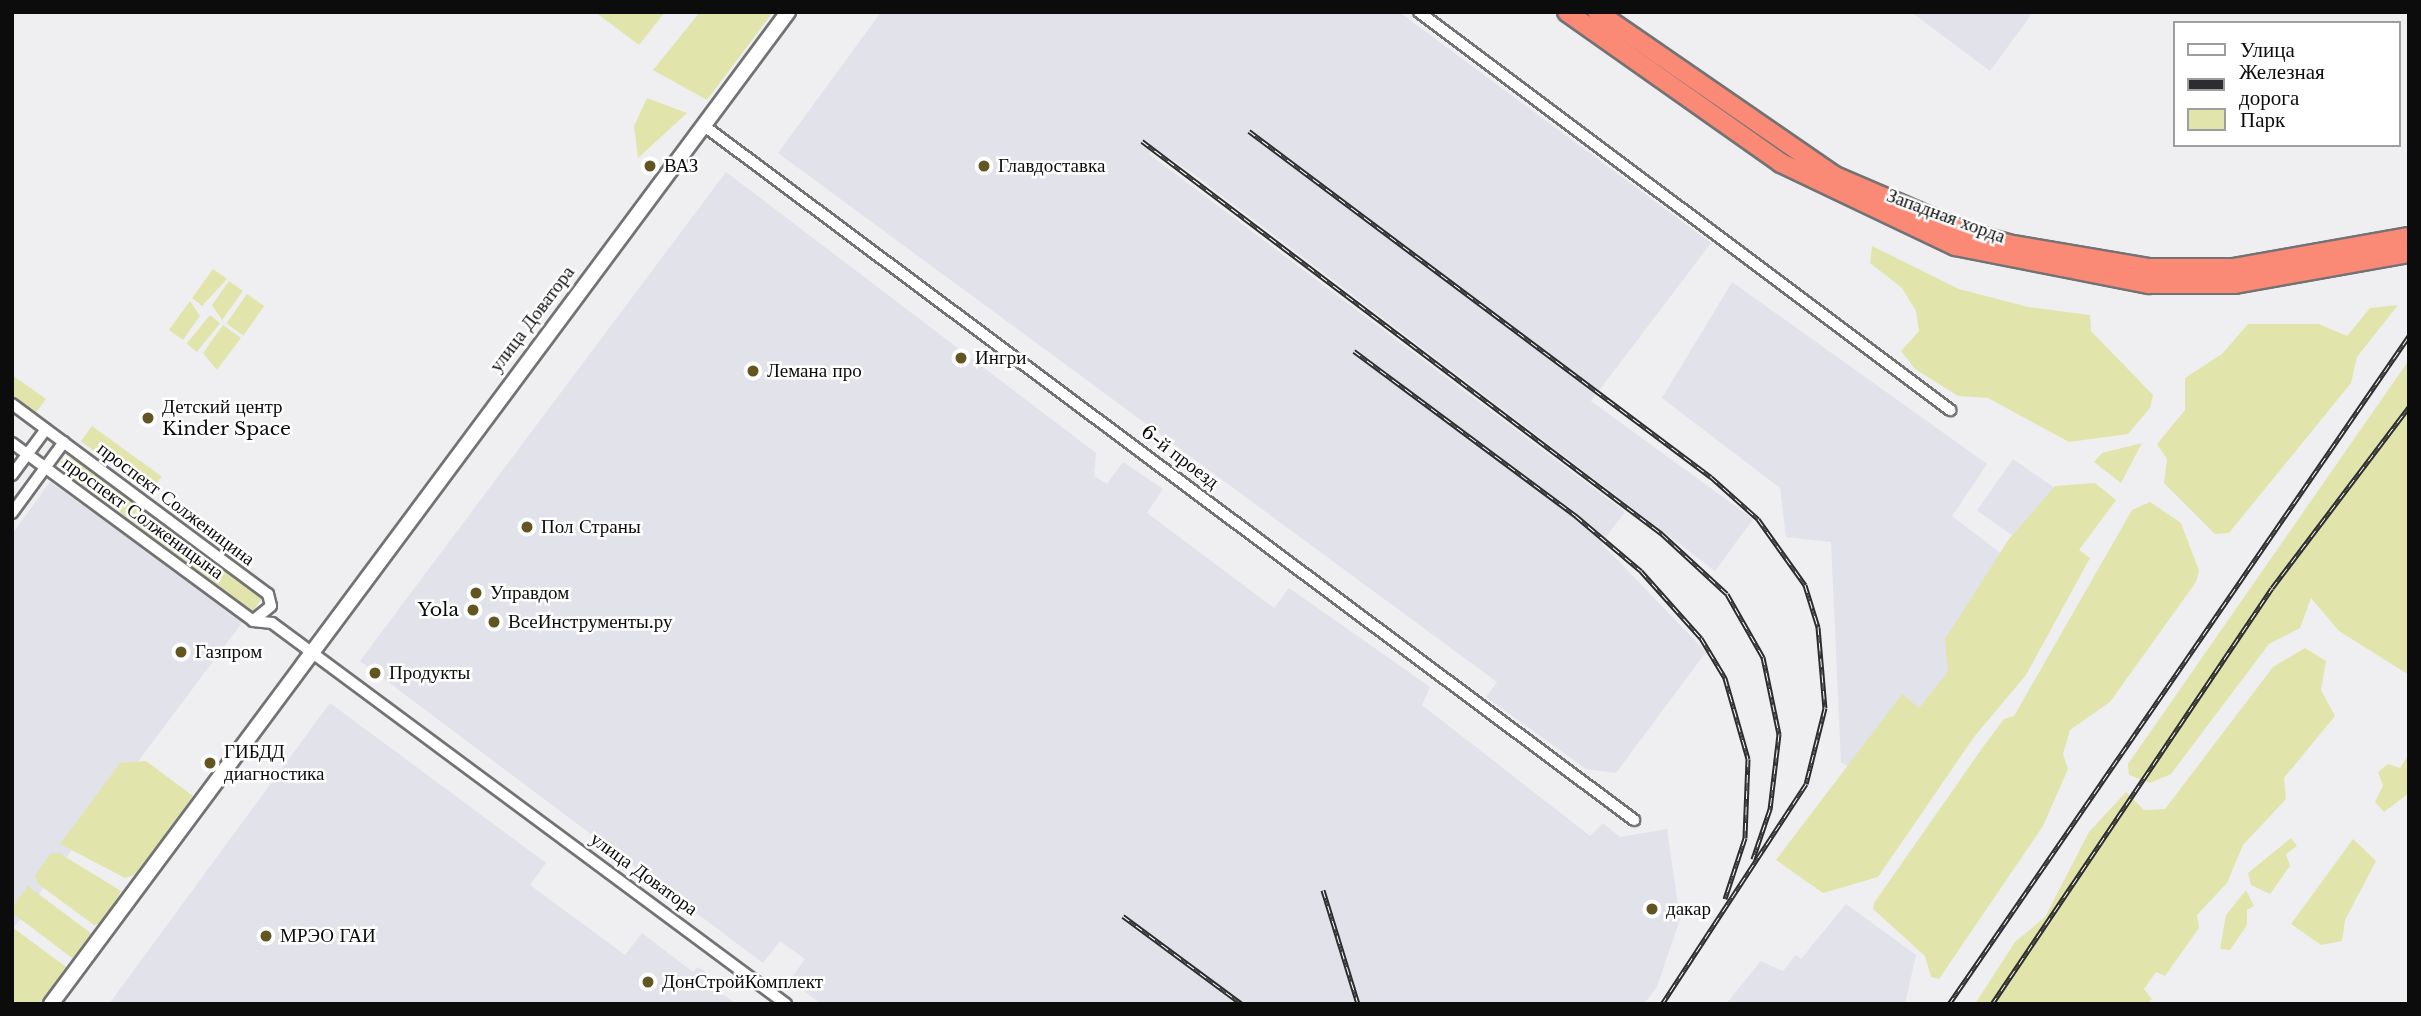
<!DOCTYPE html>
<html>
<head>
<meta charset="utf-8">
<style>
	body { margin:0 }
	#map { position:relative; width:2421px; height:1016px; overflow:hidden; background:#efeff1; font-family:"Libre Baskerville",serif }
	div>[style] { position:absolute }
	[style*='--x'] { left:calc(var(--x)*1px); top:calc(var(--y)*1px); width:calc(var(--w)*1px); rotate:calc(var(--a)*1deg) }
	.built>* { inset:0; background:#e1e2ea; transform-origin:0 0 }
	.green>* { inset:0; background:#e1e5ab; transform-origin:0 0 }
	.roads { filter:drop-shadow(2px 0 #737375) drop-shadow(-2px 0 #737375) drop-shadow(0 2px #737375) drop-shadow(0 -2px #737375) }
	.street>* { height:10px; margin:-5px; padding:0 5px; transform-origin:5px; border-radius:5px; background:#fff }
	.secondary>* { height:14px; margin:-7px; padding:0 7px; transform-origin:7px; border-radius:7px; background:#fff }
	.highway>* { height:18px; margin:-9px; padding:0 9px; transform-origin:9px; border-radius:9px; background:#fa8a75 }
	.rail>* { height:5px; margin-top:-2.5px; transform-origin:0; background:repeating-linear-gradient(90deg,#fff 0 8px,#2d2d2f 0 16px); box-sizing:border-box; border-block:2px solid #2d2d2f }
	.dots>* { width:19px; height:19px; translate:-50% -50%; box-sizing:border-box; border:4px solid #fff; border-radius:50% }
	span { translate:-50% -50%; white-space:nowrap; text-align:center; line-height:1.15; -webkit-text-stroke:5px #fff; paint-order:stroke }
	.poi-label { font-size:19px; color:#0c0c0d }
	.left { translate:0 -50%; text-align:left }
	.right { translate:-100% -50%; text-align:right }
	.street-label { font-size:19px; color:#0c0c0d }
	.frame { position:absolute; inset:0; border:14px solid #0c0c0d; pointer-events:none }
	.legend { position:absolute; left:2173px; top:21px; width:228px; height:126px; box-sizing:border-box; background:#fff; border:2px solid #9e9e9e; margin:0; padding:9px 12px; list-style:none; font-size:21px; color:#0c0c0d }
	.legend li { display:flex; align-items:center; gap:14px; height:35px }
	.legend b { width:35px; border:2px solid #9e9e9e }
</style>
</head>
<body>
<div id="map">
	<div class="built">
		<i style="clip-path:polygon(881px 12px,1399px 12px,1711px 243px,1591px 401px,1753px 519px,1715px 571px,1191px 172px,1154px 148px,1149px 154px,1625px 512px,1601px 543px,1706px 652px,1616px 773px,1586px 769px,1486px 697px,1497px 682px,778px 153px)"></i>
		<i style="clip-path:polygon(1911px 12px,2033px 12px,1990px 71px)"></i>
		<i style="clip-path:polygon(726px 172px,1096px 453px,1094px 476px,1107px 484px,1123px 462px,1163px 489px,1147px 513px,1274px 608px,1289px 588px,1430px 687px,1422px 705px,1590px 836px,1603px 823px,1620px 837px,1667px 829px,1680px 919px,1657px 987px,1644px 1004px,821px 1004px,790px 980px,805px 959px,780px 941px,763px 963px,360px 661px)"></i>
		<i style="clip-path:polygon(1732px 282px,1987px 464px,1952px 516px,2040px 583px,1868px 780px,1841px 762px,1831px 542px,1786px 537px,1780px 488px,1662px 398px)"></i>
		<i style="left:2013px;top:459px;width:59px;height:63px;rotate:35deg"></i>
		<i style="clip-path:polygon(50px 482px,244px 620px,12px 930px,12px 534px)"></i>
		<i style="clip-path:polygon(330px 703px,546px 863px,530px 885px,625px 955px,642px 933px,693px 972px,698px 967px,708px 974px,704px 980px,736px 1004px,109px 1004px)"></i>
		<i style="clip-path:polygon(1846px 904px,1916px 955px,1905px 1004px,1726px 1004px,1761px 961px,1783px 971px,1796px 955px,1801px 959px)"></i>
	</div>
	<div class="green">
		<i style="clip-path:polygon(595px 12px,665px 12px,639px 45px)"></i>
		<i style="clip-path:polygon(700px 12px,773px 12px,707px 100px,653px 70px)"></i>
		<i style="clip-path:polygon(647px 98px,687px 113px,638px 158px,634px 126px)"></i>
		<i style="clip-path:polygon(1872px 246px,1959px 289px,2028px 307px,2090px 315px,2091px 331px,2153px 395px,2150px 408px,2128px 434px,2069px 442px,1988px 398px,1958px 396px,1915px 369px,1901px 351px,1919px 331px,1916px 311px,1902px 288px,1870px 263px)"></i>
		<i style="clip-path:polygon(213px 269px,227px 279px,202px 306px,192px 298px)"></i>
		<i style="clip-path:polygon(229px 281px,243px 291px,222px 320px,212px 305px)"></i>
		<i style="left:247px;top:294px;width:21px;height:36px;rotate:35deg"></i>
		<i style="clip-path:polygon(190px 301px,200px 316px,183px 340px,169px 330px)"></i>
		<i style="clip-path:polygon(2398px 305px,2357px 357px,2351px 383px,2229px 533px,2215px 534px,2164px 483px,2167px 459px,2157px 444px,2185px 410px,2185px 378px,2222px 354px,2248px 324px,2319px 324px,2347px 336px,2370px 308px)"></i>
		<i style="left:210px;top:315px;width:13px;height:37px;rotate:39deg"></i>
		<i style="clip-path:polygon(223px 325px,241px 338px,217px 370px,203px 353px)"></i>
		<i style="clip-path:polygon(2409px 360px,2409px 675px,2339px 631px,2311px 598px,2300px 628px,2269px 644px,2171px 774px,2150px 783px,2129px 775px,2128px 764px)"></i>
		<i style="clip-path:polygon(12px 375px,46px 399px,34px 415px,12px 399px)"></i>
		<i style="left:92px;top:426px;width:86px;height:19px;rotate:36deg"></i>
		<i style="clip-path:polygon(2142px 443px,2121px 483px,2094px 462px,2102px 453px)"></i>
		<i style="clip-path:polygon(72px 457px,262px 598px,253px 611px,62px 470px,60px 462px)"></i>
		<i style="clip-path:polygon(2095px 483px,2116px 500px,2079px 550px,2090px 558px,2026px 675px,1974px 737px,1878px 877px,1823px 893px,1776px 860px,1902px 694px,1919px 708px,1948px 672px,1945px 639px,2009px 539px,2055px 486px)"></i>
		<i style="clip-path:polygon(2150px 502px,2181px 523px,2199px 571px,2196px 582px,2110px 702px,2070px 730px,2063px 754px,2068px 769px,2043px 826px,1939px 979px,1931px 977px,1925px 956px,1873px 909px,1874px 903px,1983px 747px,2004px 719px,2014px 716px,2132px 510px)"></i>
		<i style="clip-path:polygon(2305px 648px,2326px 661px,2321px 690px,2335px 716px,2284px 778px,2286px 799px,2243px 845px,2227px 883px,2197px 915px,2199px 928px,2165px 976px,2156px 972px,2144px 989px,2152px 999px,2147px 1004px,1975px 1004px,2015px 942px,2045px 917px,2089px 832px,2126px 792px,2144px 810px,2165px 809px,2273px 667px)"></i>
		<i style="clip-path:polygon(2409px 754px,2409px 793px,2384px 812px,2375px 802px,2383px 786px,2378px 772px,2388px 764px,2400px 768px)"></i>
		<i style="clip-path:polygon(146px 761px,193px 796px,137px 874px,125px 878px,60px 844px,120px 763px)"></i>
		<i style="clip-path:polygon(2291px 838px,2297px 846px,2286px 854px,2290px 866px,2270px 894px,2251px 885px,2248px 873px)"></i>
		<i style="clip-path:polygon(2353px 839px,2376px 861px,2345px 920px,2342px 941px,2321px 945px,2291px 924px)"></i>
		<i style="clip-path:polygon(59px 853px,121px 891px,103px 923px,94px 925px,38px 884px,35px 875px,50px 854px)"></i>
		<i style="left:28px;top:886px;width:82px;height:31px;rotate:37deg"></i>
		<i style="clip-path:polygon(2246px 890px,2254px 906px,2247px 910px,2247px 925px,2230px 950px,2220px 949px,2226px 915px)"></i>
		<i style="clip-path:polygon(12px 927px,69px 969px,43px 1004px,12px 1004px)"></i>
	</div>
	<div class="roads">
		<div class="street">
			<i style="--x:1419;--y:12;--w:664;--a:36.85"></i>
			<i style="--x:703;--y:125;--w:1162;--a:36.74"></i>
			<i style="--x:12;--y:404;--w:319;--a:36.6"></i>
			<i style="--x:268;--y:594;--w:12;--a:76"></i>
			<i style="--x:271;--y:606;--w:22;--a:141"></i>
			<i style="--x:12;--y:443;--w:300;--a:36.4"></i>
			<i style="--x:253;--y:621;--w:19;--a:6"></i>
			<i style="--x:272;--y:623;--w:640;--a:36.55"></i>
			<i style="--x:12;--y:475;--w:57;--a:-53.5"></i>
			<i style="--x:12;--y:513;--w:88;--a:-53.8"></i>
		</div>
		<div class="secondary">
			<i style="--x:51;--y:1004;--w:1236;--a:-53.39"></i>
		</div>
		<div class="highway">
			<i style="--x:1567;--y:12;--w:262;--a:35.2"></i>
			<i style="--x:1781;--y:163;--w:193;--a:25.5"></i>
			<i style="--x:1955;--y:246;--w:198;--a:11.1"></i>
			<i style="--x:2149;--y:284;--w:86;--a:0"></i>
			<i style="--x:2235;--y:284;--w:177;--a:-10.1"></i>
			<i style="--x:1597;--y:12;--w:289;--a:34.6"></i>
			<i style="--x:1835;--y:176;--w:137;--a:23.2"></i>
			<i style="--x:1961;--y:230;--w:49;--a:16.6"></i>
			<i style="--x:2008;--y:244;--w:142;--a:9.7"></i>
			<i style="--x:2148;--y:268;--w:85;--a:0"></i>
			<i style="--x:2233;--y:268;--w:179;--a:-10"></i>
		</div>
	</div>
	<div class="rail">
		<i style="--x:1249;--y:131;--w:577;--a:36.83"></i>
		<i style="--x:1711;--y:477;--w:63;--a:41.8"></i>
		<i style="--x:1758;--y:519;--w:81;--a:54.5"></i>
		<i style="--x:1805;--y:585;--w:44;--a:72.8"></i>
		<i style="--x:1818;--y:627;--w:81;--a:85.1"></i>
		<i style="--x:1825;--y:708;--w:78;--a:104"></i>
		<i style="--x:1806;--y:784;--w:263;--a:123.2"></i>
		<i style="--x:1142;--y:141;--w:652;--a:37.08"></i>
		<i style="--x:1662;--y:534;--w:88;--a:42.7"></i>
		<i style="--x:1727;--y:594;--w:73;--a:60.3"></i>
		<i style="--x:1763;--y:657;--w:79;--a:78.3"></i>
		<i style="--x:1779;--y:734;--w:76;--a:96.8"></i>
		<i style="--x:1770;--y:809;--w:53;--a:108.8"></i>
		<i style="--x:1354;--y:351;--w:277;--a:36.6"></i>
		<i style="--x:1576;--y:516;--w:85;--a:40.2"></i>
		<i style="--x:1641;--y:571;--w:90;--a:48.2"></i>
		<i style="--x:1701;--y:638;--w:47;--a:59"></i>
		<i style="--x:1725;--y:678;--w:84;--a:74.1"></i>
		<i style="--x:1748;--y:759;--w:79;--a:92.2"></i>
		<i style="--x:1745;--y:838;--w:64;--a:108.2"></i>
		<i style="--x:1323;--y:890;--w:119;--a:72.9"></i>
		<i style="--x:1123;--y:916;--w:148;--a:36.5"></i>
		<i style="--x:1949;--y:1004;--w:811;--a:-55.45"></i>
		<i style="--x:1992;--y:1004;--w:501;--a:-56.06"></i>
		<i style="--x:2272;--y:588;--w:227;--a:-52.9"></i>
	</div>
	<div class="dots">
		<i style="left:650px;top:166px;background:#625521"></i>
		<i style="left:984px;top:166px;background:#625521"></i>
		<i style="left:961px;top:358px;background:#625521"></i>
		<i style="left:753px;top:371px;background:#625521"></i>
		<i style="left:148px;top:418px;background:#625521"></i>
		<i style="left:527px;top:527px;background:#625521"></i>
		<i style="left:476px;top:593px;background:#625521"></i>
		<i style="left:473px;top:610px;background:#625521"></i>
		<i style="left:494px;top:622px;background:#625521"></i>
		<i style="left:181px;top:652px;background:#625521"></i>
		<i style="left:375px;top:673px;background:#625521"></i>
		<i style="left:210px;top:763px;background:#625521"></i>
		<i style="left:1652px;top:909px;background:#625521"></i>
		<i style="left:266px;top:936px;background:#625521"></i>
		<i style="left:648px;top:982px;background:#625521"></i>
	</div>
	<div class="poi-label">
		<span class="left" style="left:664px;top:166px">ВАЗ</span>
		<span class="left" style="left:998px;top:166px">Главдоставка</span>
		<span class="left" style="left:975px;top:358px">Ингри</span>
		<span class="left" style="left:767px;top:371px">Лемана про</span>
		<span class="left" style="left:162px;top:418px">Детский центр<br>Kinder Space</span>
		<span class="left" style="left:541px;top:527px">Пол Страны</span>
		<span class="left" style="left:490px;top:593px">Управдом</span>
		<span class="right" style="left:459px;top:610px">Yola</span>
		<span class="left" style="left:508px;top:622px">ВсеИнструменты.ру</span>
		<span class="left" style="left:195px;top:652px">Газпром</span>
		<span class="left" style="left:389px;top:673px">Продукты</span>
		<span class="left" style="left:224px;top:763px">ГИБДД<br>диагностика</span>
		<span class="left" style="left:1666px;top:909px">дакар</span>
		<span class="left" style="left:280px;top:936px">МРЭО ГАИ</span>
		<span class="left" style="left:662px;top:982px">ДонСтройКомплект</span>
	</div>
	<div class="street-label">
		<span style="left:1946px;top:216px;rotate:20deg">Западная хорда</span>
		<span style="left:532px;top:319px;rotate:-53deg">улица Доватора</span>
		<span style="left:1180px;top:457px;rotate:37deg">6-й проезд</span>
		<span style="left:176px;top:504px;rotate:37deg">проспект Солженицина</span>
		<span style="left:143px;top:518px;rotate:36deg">проспект Солженицына</span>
		<span style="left:644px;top:874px;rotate:36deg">улица Доватора</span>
	</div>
	<div class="frame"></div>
	<ul class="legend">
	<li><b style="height:9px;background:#fff"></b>Улица</li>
	<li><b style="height:9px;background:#2d2d2f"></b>Железная дорога</li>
	<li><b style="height:19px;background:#e1e5ab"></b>Парк</li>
	</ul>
</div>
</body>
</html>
